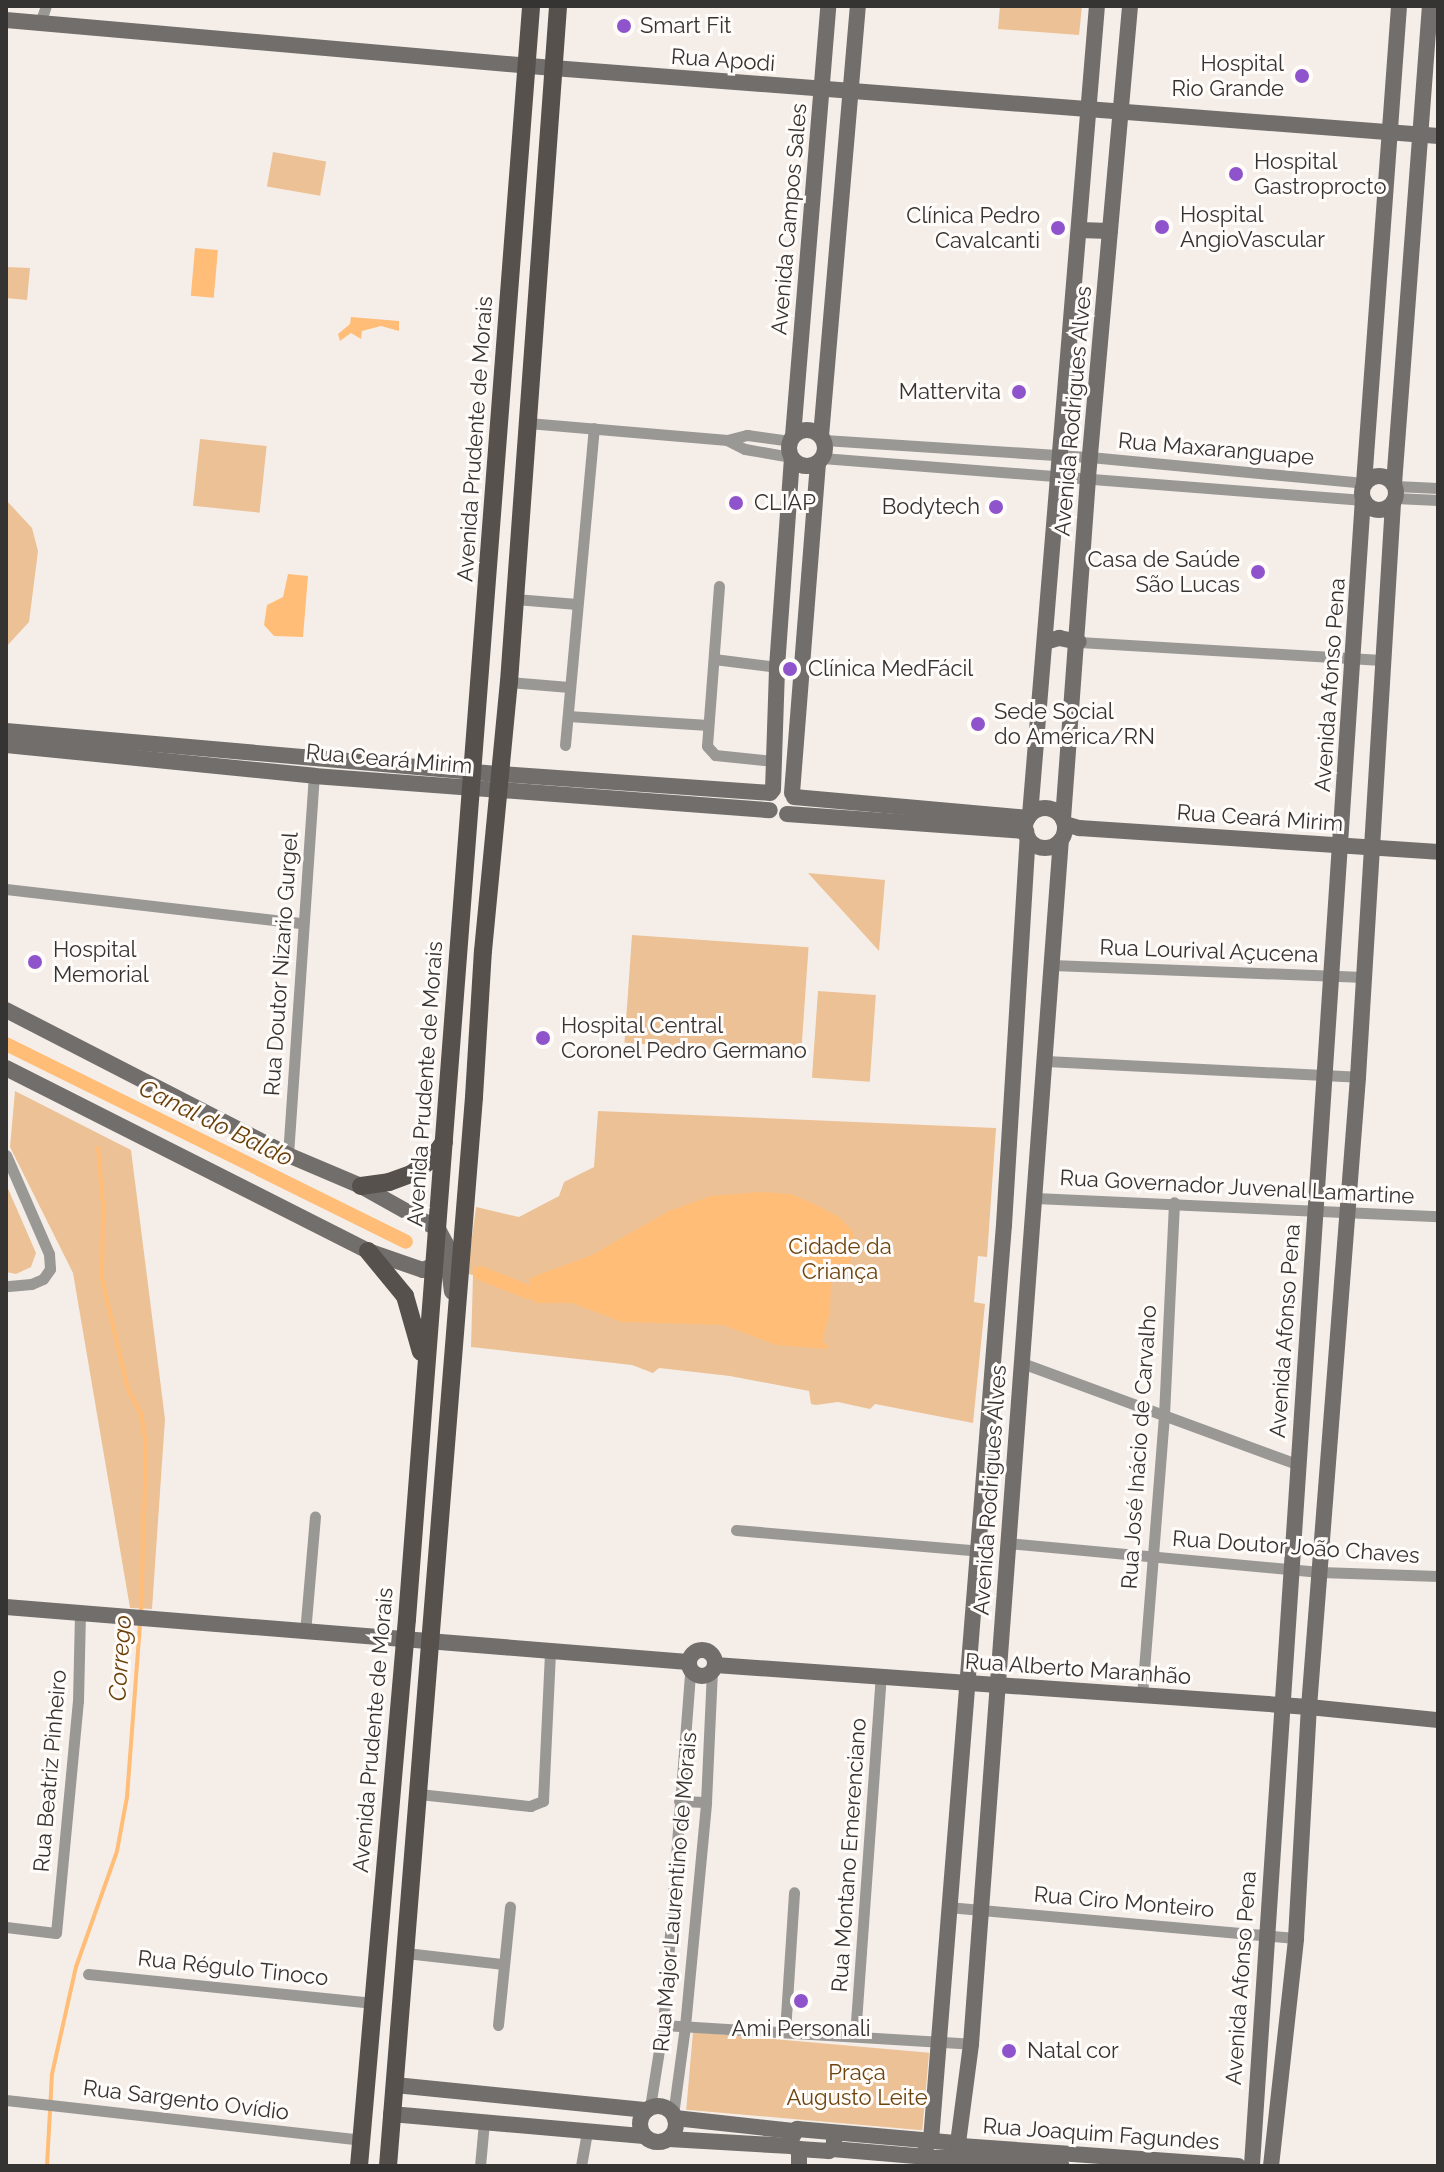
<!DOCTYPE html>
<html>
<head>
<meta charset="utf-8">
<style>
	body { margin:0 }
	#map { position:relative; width:1444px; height:2172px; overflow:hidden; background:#f5eee8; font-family:Raleway,sans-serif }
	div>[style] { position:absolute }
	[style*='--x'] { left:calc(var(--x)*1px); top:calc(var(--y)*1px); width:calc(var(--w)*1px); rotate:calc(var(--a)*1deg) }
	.green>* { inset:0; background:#ecc196; transform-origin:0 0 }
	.water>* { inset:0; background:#ffbd78; transform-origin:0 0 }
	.stream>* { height:4px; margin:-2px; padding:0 2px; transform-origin:2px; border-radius:2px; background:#ffbd78 }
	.canal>* { height:14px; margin:-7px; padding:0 7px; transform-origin:7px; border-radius:7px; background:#ffbd78 }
	.street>* { height:11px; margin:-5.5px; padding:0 5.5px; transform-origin:5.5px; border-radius:5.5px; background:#9a9895 }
	.secondary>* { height:16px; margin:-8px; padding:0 8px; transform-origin:8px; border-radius:8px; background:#726e6b }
	.secondary>.ring { margin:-8px; padding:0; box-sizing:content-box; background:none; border:16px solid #726e6b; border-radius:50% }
	.primary>* { height:18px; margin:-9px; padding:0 9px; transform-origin:9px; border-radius:9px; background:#56514d }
	.dots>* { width:22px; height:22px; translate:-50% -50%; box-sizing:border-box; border:4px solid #fffcfa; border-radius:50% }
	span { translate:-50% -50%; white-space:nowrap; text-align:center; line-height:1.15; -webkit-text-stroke:6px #fffcfa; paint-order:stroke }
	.poi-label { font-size:22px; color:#363432 }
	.left { translate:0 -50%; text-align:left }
	.right { translate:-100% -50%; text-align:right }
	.street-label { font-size:22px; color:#363432 }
	.park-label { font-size:22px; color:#6d430d }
	.water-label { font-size:24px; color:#693f07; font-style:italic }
	.frame { position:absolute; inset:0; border:8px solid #363432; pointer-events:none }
</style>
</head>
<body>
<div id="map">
	<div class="green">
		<i style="clip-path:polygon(1000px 6px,1082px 6px,1079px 35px,998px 29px)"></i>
		<i style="left:273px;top:152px;width:54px;height:35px;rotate:10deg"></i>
		<i style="clip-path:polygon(6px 267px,30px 268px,27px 300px,6px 298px)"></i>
		<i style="left:200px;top:439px;width:67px;height:67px;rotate:6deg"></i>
		<i style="clip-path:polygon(6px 500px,32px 528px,38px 551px,29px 622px,6px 647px)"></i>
		<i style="clip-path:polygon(808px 873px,885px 880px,879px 951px,860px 930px)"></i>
		<i style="left:632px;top:935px;width:177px;height:108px;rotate:4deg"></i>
		<i style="left:818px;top:991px;width:58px;height:87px;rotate:4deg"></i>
		<i style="clip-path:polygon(15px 1091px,131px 1150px,165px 1419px,152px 1609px,130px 1608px,73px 1273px,10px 1147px)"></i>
		<i style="clip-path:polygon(598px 1111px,996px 1128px,987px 1257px,978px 1256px,974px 1302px,985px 1304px,973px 1423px,875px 1404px,870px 1409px,838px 1402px,816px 1405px,811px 1404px,809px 1391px,730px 1376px,659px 1368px,653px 1373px,632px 1365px,471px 1347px,473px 1275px,467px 1274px,476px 1207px,519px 1217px,559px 1196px,564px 1182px,594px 1167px)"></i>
		<i style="clip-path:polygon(6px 1184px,36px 1253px,31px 1267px,16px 1274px,6px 1272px)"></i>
		<i style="left:693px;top:2032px;width:237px;height:78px;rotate:5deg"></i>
	</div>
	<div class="water">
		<i style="left:195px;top:248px;width:23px;height:48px;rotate:5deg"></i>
		<i style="clip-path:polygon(351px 317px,399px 321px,399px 331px,381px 326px,362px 331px,361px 339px,351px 333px,340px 341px,338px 334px,350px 324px)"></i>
		<i style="clip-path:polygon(288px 574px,308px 576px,303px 637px,274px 636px,264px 625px,267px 605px,283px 597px)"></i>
		<i style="clip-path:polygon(761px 1192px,791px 1194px,812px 1203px,839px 1217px,853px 1232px,856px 1246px,848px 1267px,831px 1278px,830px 1312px,822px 1342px,828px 1344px,827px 1349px,776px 1345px,723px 1325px,622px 1322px,572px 1303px,535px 1303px,531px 1298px,530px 1278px,592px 1255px,669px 1211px,711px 1196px)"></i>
	</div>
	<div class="stream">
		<i style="--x:98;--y:1148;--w:56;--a:84.9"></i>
		<i style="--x:103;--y:1204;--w:75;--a:90.8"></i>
		<i style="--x:102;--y:1279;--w:113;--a:76.7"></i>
		<i style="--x:128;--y:1389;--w:27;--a:62"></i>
		<i style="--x:141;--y:1413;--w:33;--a:81"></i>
		<i style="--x:146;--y:1446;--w:169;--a:91.7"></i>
		<i style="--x:47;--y:2166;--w:92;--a:-86.9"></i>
		<i style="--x:52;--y:2074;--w:110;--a:-77.4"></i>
		<i style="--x:76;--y:1967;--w:123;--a:-70.5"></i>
		<i style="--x:117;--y:1851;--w:55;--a:-79.5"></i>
		<i style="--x:127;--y:1797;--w:173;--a:-85.7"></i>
	</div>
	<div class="canal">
		<i style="--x:6;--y:1044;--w:446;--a:26.3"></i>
		<i style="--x:480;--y:1273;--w:52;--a:21.6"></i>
	</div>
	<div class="street">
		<i style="--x:40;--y:23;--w:18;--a:-71"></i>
		<i style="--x:528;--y:423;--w:200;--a:4.9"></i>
		<i style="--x:727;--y:440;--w:21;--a:-14"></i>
		<i style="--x:747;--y:435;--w:43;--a:7.9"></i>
		<i style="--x:727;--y:440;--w:20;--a:27"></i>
		<i style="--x:745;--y:449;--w:47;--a:9.9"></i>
		<i style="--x:824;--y:440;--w:267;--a:3.7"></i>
		<i style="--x:1090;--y:457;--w:275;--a:5.4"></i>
		<i style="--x:822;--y:458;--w:543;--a:4.44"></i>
		<i style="--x:1395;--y:486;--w:43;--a:2.7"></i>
		<i style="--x:1395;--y:498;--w:43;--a:2.7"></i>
		<i style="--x:719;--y:586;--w:160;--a:94.3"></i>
		<i style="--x:707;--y:746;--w:12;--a:48"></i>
		<i style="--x:715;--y:755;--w:58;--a:5.9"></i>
		<i style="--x:515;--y:599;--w:62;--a:4.6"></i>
		<i style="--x:1079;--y:642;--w:303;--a:3.4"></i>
		<i style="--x:714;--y:659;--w:64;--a:7.2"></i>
		<i style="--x:509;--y:682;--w:60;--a:4.8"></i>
		<i style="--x:568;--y:716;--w:140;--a:3.7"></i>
		<i style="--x:565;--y:745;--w:318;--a:-84.8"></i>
		<i style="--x:6;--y:889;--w:298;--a:6.6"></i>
		<i style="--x:1052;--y:965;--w:312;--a:2.2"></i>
		<i style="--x:1046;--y:1061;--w:312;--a:2.9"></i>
		<i style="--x:6;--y:1155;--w:108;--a:66.5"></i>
		<i style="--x:49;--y:1254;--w:15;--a:86"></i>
		<i style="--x:50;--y:1269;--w:12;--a:125"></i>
		<i style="--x:43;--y:1279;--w:13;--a:157"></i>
		<i style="--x:31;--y:1284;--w:25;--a:175"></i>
		<i style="--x:288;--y:1155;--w:380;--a:-86.1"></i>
		<i style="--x:1035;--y:1198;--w:403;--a:2.6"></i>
		<i style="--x:1022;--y:1363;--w:293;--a:20.2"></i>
		<i style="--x:736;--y:1530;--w:244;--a:4.9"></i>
		<i style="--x:1008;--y:1543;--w:313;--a:5.3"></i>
		<i style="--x:1320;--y:1572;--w:118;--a:1.9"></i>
		<i style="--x:305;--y:1633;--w:117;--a:-85.1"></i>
		<i style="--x:1142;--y:1695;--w:281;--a:-85.5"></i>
		<i style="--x:1164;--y:1415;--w:213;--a:-87.3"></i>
		<i style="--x:419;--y:1794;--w:112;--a:6.2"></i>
		<i style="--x:530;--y:1806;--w:14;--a:-21"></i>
		<i style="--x:543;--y:1801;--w:149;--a:-87.3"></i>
		<i style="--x:679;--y:1801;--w:27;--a:2"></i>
		<i style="--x:948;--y:1907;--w:349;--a:5.1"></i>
		<i style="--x:6;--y:1927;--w:50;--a:6.8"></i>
		<i style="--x:56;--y:1933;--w:233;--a:-84.6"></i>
		<i style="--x:78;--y:1701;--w:88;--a:-88.7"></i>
		<i style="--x:406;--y:1953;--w:98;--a:6.5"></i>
		<i style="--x:88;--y:1974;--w:287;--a:5.8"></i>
		<i style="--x:498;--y:2025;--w:119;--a:-84.2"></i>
		<i style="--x:663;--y:2025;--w:309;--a:3.5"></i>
		<i style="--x:785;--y:2032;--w:140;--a:-86.3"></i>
		<i style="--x:855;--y:2036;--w:361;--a:-85.9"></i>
		<i style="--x:6;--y:2100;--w:357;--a:6.4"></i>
		<i style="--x:650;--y:2107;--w:83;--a:-81"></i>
		<i style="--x:663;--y:2025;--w:355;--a:-85.6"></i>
		<i style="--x:673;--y:2115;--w:90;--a:-82.3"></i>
		<i style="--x:685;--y:2026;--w:225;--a:-84.6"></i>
		<i style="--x:706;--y:1802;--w:130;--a:-87.4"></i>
		<i style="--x:480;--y:2166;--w:44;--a:-84.8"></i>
		<i style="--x:581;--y:2166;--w:36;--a:-80"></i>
	</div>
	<div class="secondary">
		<i style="--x:6;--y:20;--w:549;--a:5.01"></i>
		<i style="--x:553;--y:68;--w:888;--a:4.39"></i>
		<i style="--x:1079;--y:230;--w:31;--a:2"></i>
		<i class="ring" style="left:789px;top:430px;width:20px;height:20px"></i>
		<i style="--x:793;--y:436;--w:431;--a:-85.3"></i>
		<i style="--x:821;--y:436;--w:432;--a:-85.1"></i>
		<i class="ring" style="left:1362px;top:476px;width:18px;height:18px"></i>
		<i style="--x:1364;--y:483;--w:478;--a:-85.8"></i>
		<i style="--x:1394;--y:484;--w:479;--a:-85.7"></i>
		<i style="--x:1045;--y:642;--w:15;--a:-16"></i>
		<i style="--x:1059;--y:638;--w:20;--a:11"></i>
		<i style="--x:6;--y:731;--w:496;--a:5"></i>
		<i style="--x:500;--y:774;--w:271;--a:4"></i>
		<i style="--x:6;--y:745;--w:310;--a:5.7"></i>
		<i style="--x:314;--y:776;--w:457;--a:4.3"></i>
		<i style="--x:773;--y:790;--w:123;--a:-88.1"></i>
		<i style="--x:777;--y:667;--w:208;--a:-85.9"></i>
		<i style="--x:792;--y:793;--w:331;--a:-85.5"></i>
		<i style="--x:794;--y:797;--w:235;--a:5.1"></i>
		<i class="ring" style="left:1025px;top:808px;width:24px;height:24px"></i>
		<i style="--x:787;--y:814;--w:240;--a:4.1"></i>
		<i style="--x:1030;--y:815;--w:812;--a:-85.27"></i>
		<i style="--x:1063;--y:819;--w:343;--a:-85.8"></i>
		<i style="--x:1088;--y:477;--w:473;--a:-84.9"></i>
		<i style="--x:1065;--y:824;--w:15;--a:16"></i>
		<i style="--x:1079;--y:828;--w:360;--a:3.8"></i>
		<i style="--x:6;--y:1010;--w:317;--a:27.2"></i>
		<i style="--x:288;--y:1155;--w:79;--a:23"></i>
		<i style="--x:361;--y:1186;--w:88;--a:29.2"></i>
		<i style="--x:438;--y:1229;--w:17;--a:62"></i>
		<i style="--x:446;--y:1244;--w:48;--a:82.9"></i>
		<i style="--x:6;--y:1068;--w:406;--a:26.8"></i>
		<i style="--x:368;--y:1251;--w:58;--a:19.1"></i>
		<i style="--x:423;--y:1270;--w:22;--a:-24"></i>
		<i style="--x:6;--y:1607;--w:684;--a:4.61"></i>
		<i class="ring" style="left:689px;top:1650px;width:10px;height:10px"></i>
		<i style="--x:715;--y:1665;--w:595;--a:4.04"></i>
		<i style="--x:1309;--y:1707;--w:130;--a:5.8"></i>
		<i style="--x:395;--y:2085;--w:253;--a:5.7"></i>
		<i class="ring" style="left:640px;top:2106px;width:20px;height:20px"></i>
		<i style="--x:391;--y:2114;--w:254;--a:5"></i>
		<i style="--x:675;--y:2118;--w:119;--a:6.3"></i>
		<i style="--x:834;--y:2135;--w:10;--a:90"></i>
		<i style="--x:834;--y:2145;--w:8;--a:130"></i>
		<i style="--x:829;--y:2151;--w:30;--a:-176"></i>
		<i style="--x:799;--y:2149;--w:9;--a:-159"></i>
		<i style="--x:791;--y:2146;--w:5;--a:-101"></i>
		<i style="--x:790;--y:2141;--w:14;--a:-60"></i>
		<i style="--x:797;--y:2129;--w:162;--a:5"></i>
		<i style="--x:958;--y:2143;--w:14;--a:86"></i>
		<i style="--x:959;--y:2157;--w:29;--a:178"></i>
		<i style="--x:930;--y:2158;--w:6;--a:-141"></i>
		<i style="--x:925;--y:2154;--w:12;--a:-81"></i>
		<i style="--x:669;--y:2139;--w:122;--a:3.3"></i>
		<i style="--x:931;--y:2140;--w:918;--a:-85.44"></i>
		<i style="--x:1004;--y:1225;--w:389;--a:-86.5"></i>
		<i style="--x:958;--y:2143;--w:100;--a:-82.5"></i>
		<i style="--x:971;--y:2044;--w:1207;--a:-85.73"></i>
		<i style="--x:961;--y:2146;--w:278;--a:4.1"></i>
		<i style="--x:832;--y:2149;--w:96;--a:4.8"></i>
		<i style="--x:959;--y:2157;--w:103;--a:5"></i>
		<i style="--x:1252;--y:2165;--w:1669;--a:-86.19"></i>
		<i style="--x:799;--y:2166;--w:17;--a:-90"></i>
		<i style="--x:1271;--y:2166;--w:229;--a:-83.7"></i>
		<i style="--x:1296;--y:1938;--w:231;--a:-86.8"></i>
		<i style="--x:1309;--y:1707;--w:632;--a:-85.55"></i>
		<i style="--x:1358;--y:1077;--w:575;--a:-86.51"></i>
	</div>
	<div class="primary">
		<i style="--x:361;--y:1186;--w:28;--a:-8"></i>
		<i style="--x:389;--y:1182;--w:23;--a:-20"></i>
		<i style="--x:411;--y:1174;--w:24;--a:-35"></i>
		<i style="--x:431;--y:1160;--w:22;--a:-54"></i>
		<i style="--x:368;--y:1251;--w:58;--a:50.6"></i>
		<i style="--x:405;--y:1296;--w:58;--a:74.1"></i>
		<i style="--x:359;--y:2166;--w:549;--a:-84.99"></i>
		<i style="--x:407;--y:1619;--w:1618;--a:-85.6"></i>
		<i style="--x:388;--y:2166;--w:1072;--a:-85.4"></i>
		<i style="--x:474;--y:1097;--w:146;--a:-86.5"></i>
		<i style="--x:483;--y:951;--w:270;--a:-84.5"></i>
		<i style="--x:509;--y:682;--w:678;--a:-85.85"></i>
	</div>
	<div class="dots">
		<i style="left:624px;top:26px;background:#8f54cb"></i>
		<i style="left:1302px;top:76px;background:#8f54cb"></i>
		<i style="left:1236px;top:174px;background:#8f54cb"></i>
		<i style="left:1162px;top:227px;background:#8f54cb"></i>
		<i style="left:1058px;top:228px;background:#8f54cb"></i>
		<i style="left:1019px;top:392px;background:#8f54cb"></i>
		<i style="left:736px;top:503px;background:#8f54cb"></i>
		<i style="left:996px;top:507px;background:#8f54cb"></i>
		<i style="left:1258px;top:572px;background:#8f54cb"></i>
		<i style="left:790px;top:669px;background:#8f54cb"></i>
		<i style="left:978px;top:724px;background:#8f54cb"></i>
		<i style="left:35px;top:962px;background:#8f54cb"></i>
		<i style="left:543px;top:1038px;background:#8f54cb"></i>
		<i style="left:801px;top:2001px;background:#8f54cb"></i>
		<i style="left:1009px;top:2051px;background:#8f54cb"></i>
	</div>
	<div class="poi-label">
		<span class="left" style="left:640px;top:26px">Smart Fit</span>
		<span class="right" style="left:1284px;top:76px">Hospital<br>Rio Grande</span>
		<span class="left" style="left:1254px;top:174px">Hospital<br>Gastroprocto</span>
		<span class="left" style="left:1180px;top:227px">Hospital<br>AngioVascular</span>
		<span class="right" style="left:1040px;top:228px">Clínica Pedro<br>Cavalcanti</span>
		<span class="right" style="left:1001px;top:392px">Mattervita</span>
		<span class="left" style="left:754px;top:503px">CLIAP</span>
		<span class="right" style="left:980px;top:507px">Bodytech</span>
		<span class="right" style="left:1240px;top:572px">Casa de Saúde<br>São Lucas</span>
		<span class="left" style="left:808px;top:669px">Clínica MedFácil</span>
		<span class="left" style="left:994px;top:724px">Sede Social<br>do América/RN</span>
		<span class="left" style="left:53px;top:962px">Hospital<br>Memorial</span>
		<span class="left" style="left:561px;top:1038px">Hospital Central<br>Coronel Pedro Germano</span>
		<span style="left:801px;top:2029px">Ami Personali</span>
		<span class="left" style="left:1027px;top:2051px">Natal cor</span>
	</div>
	<div class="street-label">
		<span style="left:723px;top:60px;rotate:4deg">Rua Apodi</span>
		<span style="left:789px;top:219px;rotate:-85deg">Avenida Campos Sales</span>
		<span style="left:1073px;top:411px;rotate:-85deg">Avenida Rodrigues Alves</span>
		<span style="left:475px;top:439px;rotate:-86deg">Avenida Prudente de Morais</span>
		<span style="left:1216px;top:449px;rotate:5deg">Rua Maxaranguape</span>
		<span style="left:1330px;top:685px;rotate:-86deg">Avenida Afonso Pena</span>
		<span style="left:389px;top:759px;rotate:5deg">Rua Ceará Mirim</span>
		<span style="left:1260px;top:818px;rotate:4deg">Rua Ceará Mirim</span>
		<span style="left:1209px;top:951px;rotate:2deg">Rua Lourival Açucena</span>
		<span style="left:281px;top:964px;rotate:-86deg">Rua Doutor Nizario Gurgel</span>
		<span style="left:425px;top:1084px;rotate:-86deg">Avenida Prudente de Morais</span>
		<span style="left:1237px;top:1187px;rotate:3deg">Rua Governador Juvenal Lamartine</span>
		<span style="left:1285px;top:1331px;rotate:-86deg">Avenida Afonso Pena</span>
		<span style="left:1139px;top:1447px;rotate:-86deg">Rua José Inácio de Carvalho</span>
		<span style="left:990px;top:1490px;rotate:-86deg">Avenida Rodrigues Alves</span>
		<span style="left:1296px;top:1547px;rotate:4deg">Rua Doutor João Chaves</span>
		<span style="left:1078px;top:1669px;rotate:4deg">Rua Alberto Maranhão</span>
		<span style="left:373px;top:1730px;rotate:-85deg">Avenida Prudente de Morais</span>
		<span style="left:50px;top:1771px;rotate:-85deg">Rua Beatriz Pinheiro</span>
		<span style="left:849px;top:1855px;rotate:-86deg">Rua Montano Emerenciano</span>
		<span style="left:675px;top:1892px;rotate:-85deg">Rua Major Laurentino de Morais</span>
		<span style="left:1124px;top:1902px;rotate:5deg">Rua Ciro Monteiro</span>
		<span style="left:233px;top:1968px;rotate:6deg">Rua Régulo Tinoco</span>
		<span style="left:1241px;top:1978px;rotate:-86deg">Avenida Afonso Pena</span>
		<span style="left:186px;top:2100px;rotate:7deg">Rua Sargento Ovídio</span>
		<span style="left:1101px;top:2134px;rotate:4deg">Rua Joaquim Fagundes</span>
	</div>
	<div class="park-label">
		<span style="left:840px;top:1259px">Cidade da<br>Criança</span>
		<span style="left:857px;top:2085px">Praça<br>Augusto Leite</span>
	</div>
	<div class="water-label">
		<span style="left:216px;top:1123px;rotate:26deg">Canal do Baldo</span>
		<span style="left:120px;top:1658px;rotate:-86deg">Corrego</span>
	</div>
	<div class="frame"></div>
</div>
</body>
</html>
